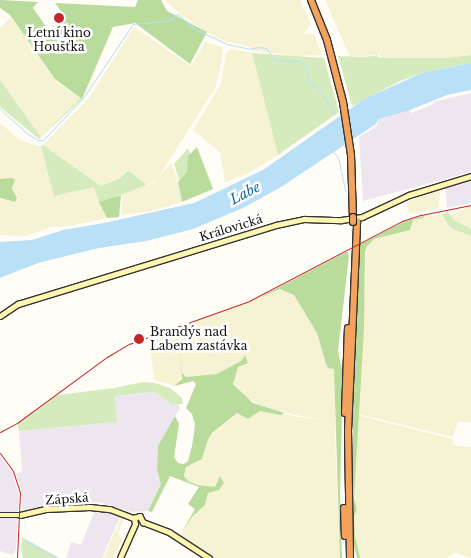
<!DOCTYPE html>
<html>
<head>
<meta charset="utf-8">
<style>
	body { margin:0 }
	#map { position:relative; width:471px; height:558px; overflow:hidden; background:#fffdf5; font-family:"Libre Baskerville",serif }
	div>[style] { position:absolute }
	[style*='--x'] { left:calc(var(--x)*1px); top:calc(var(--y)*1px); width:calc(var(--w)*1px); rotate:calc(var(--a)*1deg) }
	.industrial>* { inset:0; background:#eee6ef }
	.farmland>* { inset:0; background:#f6f3d4 }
	.green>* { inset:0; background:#d5ebbd }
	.forest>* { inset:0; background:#b9dc9c }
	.water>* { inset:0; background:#b9e0f7 }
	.stream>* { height:1px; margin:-0.5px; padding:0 0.5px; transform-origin:0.5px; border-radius:0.5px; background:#b9e0f7 }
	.roads { filter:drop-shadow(1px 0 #333) drop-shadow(-1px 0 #333) drop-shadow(0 1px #333) drop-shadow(0 -1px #333) }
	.secondary>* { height:4.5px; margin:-2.25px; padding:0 2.25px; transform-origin:2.25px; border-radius:2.25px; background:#fff6b0 }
	.highway>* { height:6px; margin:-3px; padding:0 3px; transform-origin:3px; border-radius:3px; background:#f5a25d }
	.rail>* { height:1px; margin:-0.5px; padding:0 0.5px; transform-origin:0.5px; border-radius:0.5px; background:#c4262e }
	.bridges { filter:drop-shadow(1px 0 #222) drop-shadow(-1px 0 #222) drop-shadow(0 1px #222) drop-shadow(0 -1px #222) }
	.highway-bridge>* { height:6px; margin:-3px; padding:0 3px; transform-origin:3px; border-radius:3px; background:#f5a25d }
	.dots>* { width:14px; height:14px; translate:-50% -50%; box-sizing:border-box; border:2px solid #fff; border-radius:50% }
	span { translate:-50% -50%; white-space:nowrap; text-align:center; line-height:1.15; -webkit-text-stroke:5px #fff; paint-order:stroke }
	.poi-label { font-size:12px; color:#111 }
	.left { translate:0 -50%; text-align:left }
	.street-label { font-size:12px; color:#111 }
	.water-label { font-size:14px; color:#1768a6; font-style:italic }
</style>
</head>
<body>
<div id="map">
	<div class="industrial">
		<i style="clip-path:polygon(471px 93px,471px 172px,363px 201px,359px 137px,377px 126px,379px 119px,409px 109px,411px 113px,434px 104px,433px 102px)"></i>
		<i style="clip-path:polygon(471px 179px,471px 203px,447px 208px,445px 186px)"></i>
		<i style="clip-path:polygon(154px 392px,173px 405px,179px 405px,180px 408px,158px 446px,157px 470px,161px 484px,148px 511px,132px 512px,99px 502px,66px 504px,22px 513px,22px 492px,16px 474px,22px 471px,19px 431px,117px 422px,115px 396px)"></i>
		<i style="clip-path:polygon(0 456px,12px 472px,19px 496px,16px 549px,13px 555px,0 551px)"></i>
		<i style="clip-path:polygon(95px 510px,121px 515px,102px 558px,66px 558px,71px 542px,81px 545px)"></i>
	</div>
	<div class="farmland">
		<i style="clip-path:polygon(165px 0,300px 0,311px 24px,303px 34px,314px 34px,322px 55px,297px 56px,252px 51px,251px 47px,227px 42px,213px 36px,182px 16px)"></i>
		<i style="clip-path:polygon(325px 0,471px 0,471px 55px,446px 58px,390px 58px,377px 55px,350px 57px)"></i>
		<i style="clip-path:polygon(11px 17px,56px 81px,80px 98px,41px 137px,0 80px,0 28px)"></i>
		<i style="clip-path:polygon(134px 27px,191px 66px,205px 42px,221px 47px,223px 51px,219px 75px,215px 88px,158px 178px,147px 185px,127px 169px,119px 179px,101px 186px,43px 145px,89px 98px)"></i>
		<i style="clip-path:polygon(231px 49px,252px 53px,278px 155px,248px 173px,225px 182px,220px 152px,193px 130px,221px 84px,226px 53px)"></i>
		<i style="clip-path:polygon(0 123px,20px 140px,41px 147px,46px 165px,94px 187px,107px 218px,70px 226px,51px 227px,26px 236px,0 235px,0 199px,13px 202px,17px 196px,12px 188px,15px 180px,0 179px)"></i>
		<i style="clip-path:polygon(171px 163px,177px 178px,182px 202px,151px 211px,122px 215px,122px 194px,153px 183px)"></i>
		<i style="clip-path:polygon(444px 187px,440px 193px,439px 208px,409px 214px,407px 202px)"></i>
		<i style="clip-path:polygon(471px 206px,471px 229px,460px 225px,450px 215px)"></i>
		<i style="clip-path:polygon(440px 214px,451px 228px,471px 236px,471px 422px,458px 422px,453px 437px,358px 414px,367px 246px,374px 239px,411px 229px,411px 221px,414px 219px)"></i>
		<i style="clip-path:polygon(282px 289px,294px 295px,305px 311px,317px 333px,326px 364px,328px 368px,334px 368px,335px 372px,335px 436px,340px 558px,213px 558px,180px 536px,189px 520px,205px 505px,208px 493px,215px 491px,224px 483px,222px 479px,219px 479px,215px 487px,198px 485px,188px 481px,184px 476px,186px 467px,202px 459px,211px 435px,237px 413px,249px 419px,260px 411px,328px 421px,270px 410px,247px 398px,232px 381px,238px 367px,248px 363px,245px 355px,241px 361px,217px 374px,186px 377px,182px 373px,179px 383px,173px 386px,155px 380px,148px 340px)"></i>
		<i style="clip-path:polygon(358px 415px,453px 439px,453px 445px,471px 447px,471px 558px,456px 553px,447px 558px,360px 558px,357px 550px,354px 517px,357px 509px,354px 499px)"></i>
		<i style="clip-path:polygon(122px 516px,124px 519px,118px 533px,123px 539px,120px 545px,113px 558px,103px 558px)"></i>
	</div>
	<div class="green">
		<i style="clip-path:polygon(252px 53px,324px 58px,339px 112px,278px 155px)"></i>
		<i style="clip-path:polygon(377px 54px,377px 57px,390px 58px,446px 58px,471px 55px,471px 63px,422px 73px,400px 81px,352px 106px,338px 56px,358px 57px,375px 56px)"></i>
		<i style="clip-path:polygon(0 80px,41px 137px,80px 98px,82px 99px,39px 139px,0 107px)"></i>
		<i style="clip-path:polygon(43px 145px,101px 186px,119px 179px,128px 170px,147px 185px,101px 202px,99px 202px,94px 187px,54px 196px,41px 146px)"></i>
		<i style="clip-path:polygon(188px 148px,195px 169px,180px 182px,174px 164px)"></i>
		<i style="clip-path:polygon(448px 212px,454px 220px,471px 229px,471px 236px,451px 228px,441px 214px)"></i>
		<i style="clip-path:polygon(143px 382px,155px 383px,170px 388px,182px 398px,183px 404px,173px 405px,154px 392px,115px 396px,117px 422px,19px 431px,18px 428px,18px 424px,58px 395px,114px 388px)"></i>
		<i style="clip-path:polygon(22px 537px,59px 558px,23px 558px,21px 548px)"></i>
	</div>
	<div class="forest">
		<i style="clip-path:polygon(0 0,38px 2px,33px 8px,49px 31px,62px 26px,65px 17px,55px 3px,135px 7px,138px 0,161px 0,167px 11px,207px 32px,190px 64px,135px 23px,113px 27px,82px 99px,55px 79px,10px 15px,0 8px)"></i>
		<i style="clip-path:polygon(197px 147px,213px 189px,182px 202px,178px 182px,187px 172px,188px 156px)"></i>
		<i style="clip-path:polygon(12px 178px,15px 180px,12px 188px,17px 198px,15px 202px,0 198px,0 179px)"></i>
		<i style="clip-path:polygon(121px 195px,119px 217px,107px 218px,99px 202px)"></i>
		<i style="clip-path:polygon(426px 215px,423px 218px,413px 220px,410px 230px,374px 239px,367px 246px,365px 252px,364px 328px,354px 499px,357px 509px,354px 517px,355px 536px,360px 558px,357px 558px,352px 537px,353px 392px,359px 245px,403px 222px)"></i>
		<i style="clip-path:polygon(346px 252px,348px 252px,349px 256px,338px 351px,343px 375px,340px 492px,342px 558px,340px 558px,334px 369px,328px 368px,326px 364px,317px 333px,294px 295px,280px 289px,255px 300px)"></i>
		<i style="clip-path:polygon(180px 350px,182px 373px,186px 377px,217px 374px,241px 361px,245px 355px,248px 363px,238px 367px,233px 384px,253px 403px,284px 413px,281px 415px,260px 411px,248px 419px,237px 413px,212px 433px,208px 440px,202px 459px,186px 467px,184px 476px,188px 481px,198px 485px,215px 487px,220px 476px,224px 483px,219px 490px,208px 493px,205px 505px,192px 517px,182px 532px,195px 509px,188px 504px,199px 487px,170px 476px,152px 512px,148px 511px,161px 484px,157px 470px,158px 446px,175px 416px,179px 424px,174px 457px,178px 463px,184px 464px,188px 461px,192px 446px,195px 425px,192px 414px,186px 408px,196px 384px,193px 381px,174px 386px,182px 379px)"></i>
	</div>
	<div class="water">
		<i style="clip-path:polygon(471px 63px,471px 90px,447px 95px,410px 110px,379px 119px,376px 124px,281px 187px,243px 208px,193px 229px,146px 241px,99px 248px,38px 263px,0 278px,0 242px,32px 240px,63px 230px,104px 223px,194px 203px,263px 170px,364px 99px,422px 73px)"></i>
	</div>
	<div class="stream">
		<i style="--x:0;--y:109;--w:38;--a:42"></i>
		<i style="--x:28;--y:134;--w:12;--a:31"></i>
		<i style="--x:38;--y:140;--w:5;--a:0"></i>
		<i style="--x:43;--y:140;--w:58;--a:-46.4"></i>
		<i style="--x:83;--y:98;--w:89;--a:-56"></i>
		<i style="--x:133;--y:24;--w:37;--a:-6"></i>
		<i style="--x:170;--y:20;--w:9;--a:-41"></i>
		<i style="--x:177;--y:14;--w:26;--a:39"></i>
		<i style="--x:197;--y:30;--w:33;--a:25"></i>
		<i style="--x:227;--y:44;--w:24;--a:12"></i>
		<i style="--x:250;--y:49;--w:8;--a:-14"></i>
		<i style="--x:258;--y:47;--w:8;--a:7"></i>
		<i style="--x:266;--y:48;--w:14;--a:56"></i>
		<i style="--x:274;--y:60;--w:27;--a:2"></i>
		<i style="--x:301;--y:61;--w:6;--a:45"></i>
		<i style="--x:305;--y:65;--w:16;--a:76"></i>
		<i style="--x:309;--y:81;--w:16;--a:43"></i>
		<i style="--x:321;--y:92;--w:26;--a:58"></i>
		<i style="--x:333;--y:152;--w:7;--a:45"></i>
		<i style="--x:338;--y:157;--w:35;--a:78"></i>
		<i style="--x:24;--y:540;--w:37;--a:29"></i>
	</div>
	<div class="roads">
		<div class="secondary">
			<i style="--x:0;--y:316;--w:22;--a:-34"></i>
			<i style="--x:18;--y:304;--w:270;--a:-17"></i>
			<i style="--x:276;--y:225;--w:29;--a:-12"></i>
			<i style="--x:304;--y:219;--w:37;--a:2"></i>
			<i style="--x:341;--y:220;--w:21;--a:-8"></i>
			<i style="--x:362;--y:217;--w:52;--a:-25.1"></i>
			<i style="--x:409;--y:195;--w:65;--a:-17"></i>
			<i style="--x:0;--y:515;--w:20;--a:0"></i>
			<i style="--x:20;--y:515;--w:27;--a:-13"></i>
			<i style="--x:46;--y:509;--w:44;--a:-2.6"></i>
			<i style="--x:90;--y:507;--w:20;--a:6"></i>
			<i style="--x:110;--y:509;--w:26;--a:21"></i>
			<i style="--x:134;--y:518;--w:6;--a:-18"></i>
			<i style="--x:140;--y:516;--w:7;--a:63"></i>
			<i style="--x:143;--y:522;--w:28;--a:21"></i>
			<i style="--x:169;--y:532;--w:48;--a:33"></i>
			<i style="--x:120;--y:558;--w:37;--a:-66"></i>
			<i style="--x:135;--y:524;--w:6;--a:-99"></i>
		</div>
		<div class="highway">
			<i style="--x:311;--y:0;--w:43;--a:68.2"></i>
			<i style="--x:327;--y:40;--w:64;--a:75.5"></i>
			<i style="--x:343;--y:102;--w:54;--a:81.4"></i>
			<i style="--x:351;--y:155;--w:62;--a:88.2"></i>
			<i style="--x:345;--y:413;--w:85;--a:-88"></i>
			<i style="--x:344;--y:508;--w:28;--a:88"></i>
			<i style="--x:350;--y:558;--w:127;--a:-90.9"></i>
			<i style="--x:348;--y:431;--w:210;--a:-87.5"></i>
		</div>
	</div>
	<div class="rail">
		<i style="--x:0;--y:432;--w:19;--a:-28"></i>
		<i style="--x:17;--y:423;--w:112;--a:-36.3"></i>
		<i style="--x:107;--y:357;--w:26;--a:-31"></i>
		<i style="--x:129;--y:344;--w:127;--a:-19.7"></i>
		<i style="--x:249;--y:301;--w:173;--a:-27.6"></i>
		<i style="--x:402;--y:221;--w:20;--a:-18"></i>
		<i style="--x:421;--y:215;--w:51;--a:-11.3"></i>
		<i style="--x:0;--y:453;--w:22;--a:54"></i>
		<i style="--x:13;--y:471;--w:22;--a:72"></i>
		<i style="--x:20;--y:492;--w:66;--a:92.6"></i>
	</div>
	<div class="bridges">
		<div class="highway-bridge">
			<i style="--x:353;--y:222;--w:5;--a:-90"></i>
		</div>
	</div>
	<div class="dots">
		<i style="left:59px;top:18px;background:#c4262e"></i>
		<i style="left:139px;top:339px;background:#c4262e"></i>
	</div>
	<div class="poi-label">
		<span style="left:59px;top:40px">Letní kino<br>Houšťka</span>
		<span class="left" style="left:150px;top:339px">Brandýs nad<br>Labem zastávka</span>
	</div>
	<div class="street-label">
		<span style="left:231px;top:228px;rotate:-17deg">Královická</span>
		<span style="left:67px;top:499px;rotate:-4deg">Zápská</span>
	</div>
	<div class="water-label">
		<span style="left:245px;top:193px;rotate:-28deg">Labe</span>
	</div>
</div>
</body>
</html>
